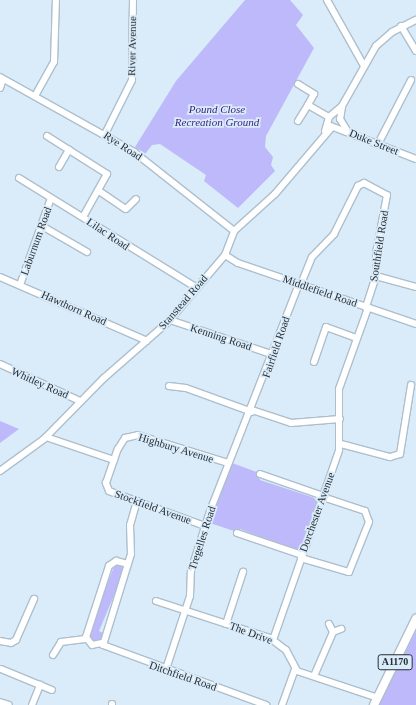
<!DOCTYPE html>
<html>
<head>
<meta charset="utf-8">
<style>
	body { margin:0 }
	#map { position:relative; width:416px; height:705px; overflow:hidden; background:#daecfa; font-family:Georgia,serif }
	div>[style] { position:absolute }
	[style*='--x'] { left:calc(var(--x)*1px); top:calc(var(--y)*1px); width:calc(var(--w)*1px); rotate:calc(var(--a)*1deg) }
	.green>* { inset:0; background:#bdb9fa }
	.roads { filter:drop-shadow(1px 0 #adbfcc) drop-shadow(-1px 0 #adbfcc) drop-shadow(0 1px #adbfcc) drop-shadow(0 -1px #adbfcc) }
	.minor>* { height:6px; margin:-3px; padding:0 3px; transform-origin:3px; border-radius:3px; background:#fff }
	.major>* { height:8px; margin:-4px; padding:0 4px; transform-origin:4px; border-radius:4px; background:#fff }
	span { translate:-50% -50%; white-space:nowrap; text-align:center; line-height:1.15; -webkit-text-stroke:3.5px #daecfa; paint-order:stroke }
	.shield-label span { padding:1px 3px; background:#daecfa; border:1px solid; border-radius:3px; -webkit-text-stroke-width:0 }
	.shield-label { font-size:10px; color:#272e34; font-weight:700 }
	.street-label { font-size:11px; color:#272e34 }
	.park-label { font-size:11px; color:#371d7f; font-style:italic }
</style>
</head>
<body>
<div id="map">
	<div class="green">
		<i style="clip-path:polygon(245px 0,290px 0,303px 15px,296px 25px,314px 48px,266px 136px,265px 147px,273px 157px,271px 165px,275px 171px,238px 208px,204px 181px,206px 175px,160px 144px,152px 145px,145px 154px,135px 147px,176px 81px)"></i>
		<i style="clip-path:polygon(0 421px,19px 429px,0 443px)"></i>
		<i style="clip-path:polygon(232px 463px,257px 472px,260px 480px,318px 499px,299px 551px,240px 529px,237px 532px,210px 523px)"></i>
		<i style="clip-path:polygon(115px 564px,122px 566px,123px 574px,99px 631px,103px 633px,101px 640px,89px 641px,89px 633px)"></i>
		<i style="clip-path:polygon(416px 631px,416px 705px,379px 705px)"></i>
	</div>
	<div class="roads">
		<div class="minor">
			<i style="--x:327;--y:0;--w:76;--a:60.7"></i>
			<i style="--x:401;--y:26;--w:29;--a:59"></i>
			<i style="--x:0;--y:77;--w:154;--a:29.2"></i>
			<i style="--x:134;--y:152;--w:127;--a:38.3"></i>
			<i style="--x:298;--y:84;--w:19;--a:32"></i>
			<i style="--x:314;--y:94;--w:13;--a:119"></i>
			<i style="--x:0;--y:88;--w:9;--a:-72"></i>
			<i style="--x:35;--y:96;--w:39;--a:-61"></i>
			<i style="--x:54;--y:62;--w:62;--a:-88.2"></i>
			<i style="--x:342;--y:107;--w:12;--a:99"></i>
			<i style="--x:340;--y:119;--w:13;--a:58"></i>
			<i style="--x:298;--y:121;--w:19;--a:-58"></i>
			<i style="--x:308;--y:105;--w:24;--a:30"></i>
			<i style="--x:328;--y:125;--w:94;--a:21.1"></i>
			<i style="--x:325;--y:131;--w:15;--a:-74"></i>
			<i style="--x:329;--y:117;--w:17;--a:-40"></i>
			<i style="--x:342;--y:106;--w:69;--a:-60.5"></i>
			<i style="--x:376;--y:46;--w:21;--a:-41"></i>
			<i style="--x:392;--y:32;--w:27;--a:-27"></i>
			<i style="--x:105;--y:134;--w:60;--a:-63.4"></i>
			<i style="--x:132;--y:80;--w:80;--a:-89.3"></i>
			<i style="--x:47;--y:136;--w:71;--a:32.3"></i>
			<i style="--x:107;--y:174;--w:49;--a:119.2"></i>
			<i style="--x:378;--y:144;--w:72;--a:-62.7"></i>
			<i style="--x:59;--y:167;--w:20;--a:-60"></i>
			<i style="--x:19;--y:178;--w:209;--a:31.7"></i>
			<i style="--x:99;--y:191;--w:32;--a:34"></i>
			<i style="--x:126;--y:209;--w:14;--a:-45"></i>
			<i style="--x:42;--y:226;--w:52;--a:30"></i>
			<i style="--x:225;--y:255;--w:15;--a:32"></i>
			<i style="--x:238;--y:263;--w:188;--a:18.9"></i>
			<i style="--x:376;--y:276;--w:41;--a:15.4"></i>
			<i style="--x:0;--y:277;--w:160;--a:23.5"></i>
			<i style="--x:301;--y:284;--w:29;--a:-68"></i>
			<i style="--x:312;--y:257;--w:32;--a:-46"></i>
			<i style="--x:334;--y:234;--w:54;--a:-63.4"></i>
			<i style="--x:358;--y:186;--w:7;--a:-27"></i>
			<i style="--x:364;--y:183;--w:26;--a:28"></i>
			<i style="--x:387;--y:195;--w:59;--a:100.7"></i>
			<i style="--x:376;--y:253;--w:23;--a:90"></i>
			<i style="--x:376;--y:276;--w:33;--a:108"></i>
			<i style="--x:20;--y:285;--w:92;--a:-70.4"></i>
			<i style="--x:170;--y:320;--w:107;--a:18.6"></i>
			<i style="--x:314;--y:362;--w:37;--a:-71"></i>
			<i style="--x:326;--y:327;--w:33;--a:20"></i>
			<i style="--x:0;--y:364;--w:88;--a:24.8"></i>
			<i style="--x:169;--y:386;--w:17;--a:7"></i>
			<i style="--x:186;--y:388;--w:70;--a:20"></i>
			<i style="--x:252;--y:410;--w:41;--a:18.4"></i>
			<i style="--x:291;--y:423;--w:49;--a:-4.7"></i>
			<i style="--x:46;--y:437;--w:72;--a:18.7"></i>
			<i style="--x:341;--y:444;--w:51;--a:14.9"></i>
			<i style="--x:390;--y:457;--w:10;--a:-17"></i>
			<i style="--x:400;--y:454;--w:70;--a:-80.9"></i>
			<i style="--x:0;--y:471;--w:54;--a:-36"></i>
			<i style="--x:44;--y:439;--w:86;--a:-45.5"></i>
			<i style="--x:104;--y:378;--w:85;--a:-41.2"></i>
			<i style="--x:168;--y:322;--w:88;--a:-49.6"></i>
			<i style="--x:225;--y:255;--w:26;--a:-69"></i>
			<i style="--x:234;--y:231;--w:55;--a:-42.1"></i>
			<i style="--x:275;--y:194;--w:88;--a:-49.6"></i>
			<i style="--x:260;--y:474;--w:67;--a:19.2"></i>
			<i style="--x:137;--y:501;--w:25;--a:106"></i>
			<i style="--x:130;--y:525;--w:29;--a:88"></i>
			<i style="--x:131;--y:554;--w:95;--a:107.1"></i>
			<i style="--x:103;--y:645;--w:174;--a:20.2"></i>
			<i style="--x:205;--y:526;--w:102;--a:-160"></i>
			<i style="--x:109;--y:491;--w:9;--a:-111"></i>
			<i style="--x:106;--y:483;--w:36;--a:-71"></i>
			<i style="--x:118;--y:449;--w:13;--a:-58"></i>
			<i style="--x:125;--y:438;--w:13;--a:-13"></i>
			<i style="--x:138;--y:435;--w:94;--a:17.3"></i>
			<i style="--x:237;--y:533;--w:69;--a:18.7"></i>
			<i style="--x:301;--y:558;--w:50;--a:16.3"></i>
			<i style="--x:349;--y:572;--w:54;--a:-68.2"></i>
			<i style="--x:369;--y:522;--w:12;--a:-110"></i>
			<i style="--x:365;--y:511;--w:44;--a:-161.6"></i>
			<i style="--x:156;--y:601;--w:120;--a:18"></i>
			<i style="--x:270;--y:638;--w:20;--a:37"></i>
			<i style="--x:286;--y:650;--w:24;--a:62"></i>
			<i style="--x:297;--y:671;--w:85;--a:18.4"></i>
			<i style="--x:226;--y:624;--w:55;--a:-71.9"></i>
			<i style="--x:329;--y:624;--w:9;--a:63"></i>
			<i style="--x:273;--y:640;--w:201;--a:-70.8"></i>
			<i style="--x:339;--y:450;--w:61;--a:-90"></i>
			<i style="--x:339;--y:389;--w:86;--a:-70.3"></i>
			<i style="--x:0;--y:641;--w:11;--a:10"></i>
			<i style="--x:11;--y:643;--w:6;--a:-31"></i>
			<i style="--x:16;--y:640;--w:45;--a:-66.3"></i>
			<i style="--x:102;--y:643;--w:10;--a:169"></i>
			<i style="--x:92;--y:645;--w:10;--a:-127"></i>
			<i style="--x:86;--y:637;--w:75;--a:-72.1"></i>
			<i style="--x:109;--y:566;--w:9;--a:-36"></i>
			<i style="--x:116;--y:561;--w:12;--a:14"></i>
			<i style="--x:53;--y:655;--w:15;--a:-58"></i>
			<i style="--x:61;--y:642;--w:24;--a:-7"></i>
			<i style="--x:1;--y:669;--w:55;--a:22.4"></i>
			<i style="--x:166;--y:669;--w:77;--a:-71.8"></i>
			<i style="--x:190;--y:596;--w:25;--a:-88"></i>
			<i style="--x:191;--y:571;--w:63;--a:-72.4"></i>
			<i style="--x:210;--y:511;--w:244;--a:-68.6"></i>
			<i style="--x:314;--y:676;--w:48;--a:-66.6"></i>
			<i style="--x:333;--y:632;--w:9;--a:-21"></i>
			<i style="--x:0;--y:702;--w:9;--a:18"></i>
			<i style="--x:32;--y:705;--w:22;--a:-68"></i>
			<i style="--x:112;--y:705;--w:1;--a:-90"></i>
			<i style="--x:282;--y:705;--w:38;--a:-70"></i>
		</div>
		<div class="major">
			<i style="--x:374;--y:705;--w:96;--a:-64"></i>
		</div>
	</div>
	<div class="shield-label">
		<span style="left:395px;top:662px">A1170</span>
	</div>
	<div class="street-label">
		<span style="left:132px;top:46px;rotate:-89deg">River Avenue</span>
		<span style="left:374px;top:142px;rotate:22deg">Duke Street</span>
		<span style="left:123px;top:146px;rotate:33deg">Rye Road</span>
		<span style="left:108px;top:234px;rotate:34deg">Lilac Road</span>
		<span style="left:36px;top:241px;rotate:-70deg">Laburnum Road</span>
		<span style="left:379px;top:246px;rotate:-81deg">Southfield Road</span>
		<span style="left:320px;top:291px;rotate:19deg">Middlefield Road</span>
		<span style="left:183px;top:302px;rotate:-49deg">Stanstead Road</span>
		<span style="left:74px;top:308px;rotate:24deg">Hawthorn Road</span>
		<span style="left:221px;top:337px;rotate:18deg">Kenning Road</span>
		<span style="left:276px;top:347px;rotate:-71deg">Fairfield Road</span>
		<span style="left:40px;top:383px;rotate:24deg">Whitley Road</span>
		<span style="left:176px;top:448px;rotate:17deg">Highbury Avenue</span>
		<span style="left:153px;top:507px;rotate:20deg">Stockfield Avenue</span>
		<span style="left:317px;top:512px;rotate:-70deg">Dorchester Avenue</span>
		<span style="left:202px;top:538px;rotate:-72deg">Tregelles Road</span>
		<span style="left:251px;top:633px;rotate:20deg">The Drive</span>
		<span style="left:183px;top:676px;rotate:19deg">Ditchfield Road</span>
	</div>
	<div class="park-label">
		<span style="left:217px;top:116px">Pound Close<br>Recreation Ground</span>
	</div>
</div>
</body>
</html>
